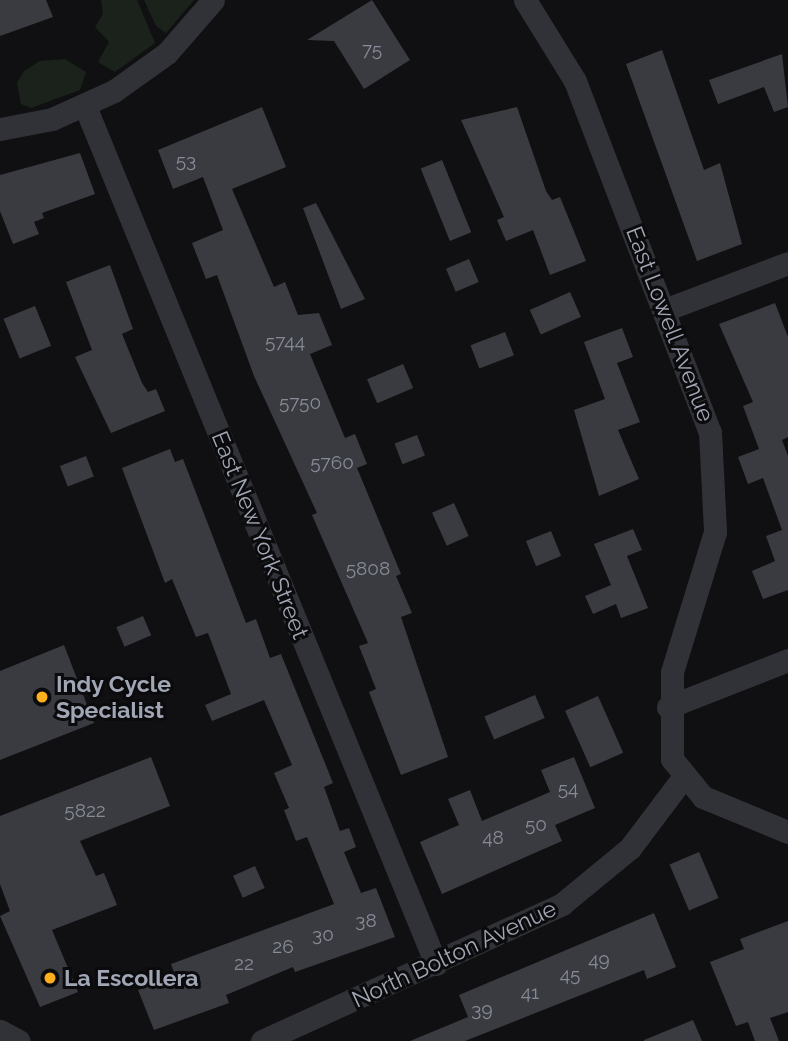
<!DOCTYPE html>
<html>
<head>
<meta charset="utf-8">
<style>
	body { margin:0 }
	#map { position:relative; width:788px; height:1041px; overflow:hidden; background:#101012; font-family:Raleway,sans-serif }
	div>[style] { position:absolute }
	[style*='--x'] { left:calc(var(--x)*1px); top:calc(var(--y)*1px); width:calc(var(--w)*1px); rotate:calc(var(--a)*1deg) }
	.green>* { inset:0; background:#1a221b }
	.building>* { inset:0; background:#3a3b40; transform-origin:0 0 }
	.minor>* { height:23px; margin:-11.5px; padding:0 11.5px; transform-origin:11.5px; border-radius:11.5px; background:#313237 }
	.dots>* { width:19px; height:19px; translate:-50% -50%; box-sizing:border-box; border:4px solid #0b0b0d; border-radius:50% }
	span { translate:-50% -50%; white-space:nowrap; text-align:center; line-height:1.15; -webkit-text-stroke:6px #0b0b0d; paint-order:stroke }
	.number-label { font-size:19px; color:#868b97 }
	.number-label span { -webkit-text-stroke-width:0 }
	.street-label { font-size:23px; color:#a0a6b4 }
	.poi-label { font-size:23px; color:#a0a6b4; font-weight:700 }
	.left { translate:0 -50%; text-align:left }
</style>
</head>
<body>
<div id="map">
	<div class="green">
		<i style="clip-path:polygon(101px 0,137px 0,155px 43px,115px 72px,98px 62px,109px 42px,95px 27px,103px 14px)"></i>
		<i style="clip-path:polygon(144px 0,194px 0,166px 33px,156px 26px)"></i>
		<i style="clip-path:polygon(65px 59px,86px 72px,80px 90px,31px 108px,21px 104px,17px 83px,24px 71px,40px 61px)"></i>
	</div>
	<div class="building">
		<i style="clip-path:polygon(0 0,46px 0,53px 17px,0 36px)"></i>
		<i style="clip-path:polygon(372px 0,410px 60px,364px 89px,334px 41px,307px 40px)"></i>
		<i style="clip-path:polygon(662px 50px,704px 170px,720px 163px,742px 244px,697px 261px,626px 64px)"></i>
		<i style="clip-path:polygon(782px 54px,788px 107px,774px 112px,764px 87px,718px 104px,709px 80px)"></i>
		<i style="clip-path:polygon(262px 107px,286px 167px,232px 189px,274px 287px,285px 282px,298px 315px,319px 313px,332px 345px,310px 354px,345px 438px,355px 434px,367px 464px,357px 468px,401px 574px,396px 576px,412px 613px,401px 617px,448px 757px,401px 775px,369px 692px,376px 689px,359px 646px,368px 643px,312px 515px,317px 513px,254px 376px,217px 275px,206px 279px,192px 243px,223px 230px,203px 177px,173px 189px,158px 150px)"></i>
		<i style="clip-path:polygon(517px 107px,546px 191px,552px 200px,560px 197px,586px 261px,550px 275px,533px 230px,506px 241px,497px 220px,504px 217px,461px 120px)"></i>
		<i style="clip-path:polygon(80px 153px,95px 194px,42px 213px,44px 218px,34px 222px,39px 234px,13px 244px,0 211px,0 175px)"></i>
		<i style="left:442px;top:160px;width:78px;height:23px;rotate:68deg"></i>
		<i style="clip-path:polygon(316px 203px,365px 299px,341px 309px,303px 208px)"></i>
		<i style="left:469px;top:259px;width:25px;height:25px;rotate:67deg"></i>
		<i style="clip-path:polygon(110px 265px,133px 329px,122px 334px,142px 383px,148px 392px,156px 389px,165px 411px,111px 433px,75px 357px,92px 350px,66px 282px)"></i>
		<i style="left:570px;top:292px;width:27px;height:44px;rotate:66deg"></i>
		<i style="clip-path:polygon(775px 303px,788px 337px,788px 437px,782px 440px,788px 456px,788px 590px,763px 599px,752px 571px,775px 561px,766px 536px,782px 530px,763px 478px,748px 484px,738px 457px,759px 449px,743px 406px,753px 402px,719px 324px)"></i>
		<i style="left:35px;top:306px;width:43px;height:34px;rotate:68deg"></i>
		<i style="clip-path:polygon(622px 328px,633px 357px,617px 363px,640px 422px,618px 430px,639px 479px,599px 496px,574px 410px,605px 399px,584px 342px)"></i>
		<i style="left:505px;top:332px;width:25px;height:37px;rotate:69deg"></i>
		<i style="left:403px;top:364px;width:26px;height:39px;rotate:67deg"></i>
		<i style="left:417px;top:435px;width:22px;height:24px;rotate:69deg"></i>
		<i style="clip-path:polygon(170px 449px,175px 462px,183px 459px,246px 623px,256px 619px,270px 658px,281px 654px,333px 783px,324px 787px,340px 831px,349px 828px,356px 847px,344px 852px,361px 893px,376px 888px,395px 937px,295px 972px,293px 967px,226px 995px,229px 1003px,154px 1030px,138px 990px,175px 975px,171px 964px,334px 904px,307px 837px,296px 841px,284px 810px,289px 808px,274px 773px,292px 765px,264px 700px,212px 721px,205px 705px,231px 694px,208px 633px,196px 637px,172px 579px,165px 583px,122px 468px)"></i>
		<i style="left:86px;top:456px;width:22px;height:28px;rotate:69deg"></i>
		<i style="left:454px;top:503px;width:36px;height:24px;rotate:66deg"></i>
		<i style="clip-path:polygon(633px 529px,642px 550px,627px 556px,648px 608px,621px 618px,616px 604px,593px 614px,585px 596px,611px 585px,594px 544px)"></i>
		<i style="left:551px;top:531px;width:27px;height:27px;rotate:68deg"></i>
		<i style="left:143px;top:616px;width:21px;height:29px;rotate:67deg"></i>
		<i style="clip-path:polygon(64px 645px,94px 723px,0 760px,0 671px)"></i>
		<i style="left:535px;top:695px;width:25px;height:55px;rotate:67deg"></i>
		<i style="left:598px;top:696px;width:62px;height:36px;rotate:66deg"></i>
		<i style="clip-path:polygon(151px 757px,170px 806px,80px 841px,96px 876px,104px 873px,117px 905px,52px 930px,78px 992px,40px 1007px,0 916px,10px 911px,0 884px,0 816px)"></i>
		<i style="clip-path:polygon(574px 757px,595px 808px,555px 825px,562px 841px,442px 894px,420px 842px,459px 825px,448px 799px,470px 790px,482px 821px,550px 792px,541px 770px)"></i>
		<i style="left:699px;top:852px;width:50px;height:32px;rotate:67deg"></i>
		<i style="left:255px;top:866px;width:24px;height:24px;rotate:66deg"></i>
		<i style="clip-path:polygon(654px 913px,676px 967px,647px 979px,644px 970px,465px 1041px,410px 1041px,468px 1017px,459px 995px)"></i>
		<i style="clip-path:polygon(788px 921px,788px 1012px,770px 1018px,779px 1041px,755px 1041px,748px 1022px,736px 1026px,710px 962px,744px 949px,740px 939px)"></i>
		<i style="clip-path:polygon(693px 1020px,702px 1041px,644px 1041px,644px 1040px)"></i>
	</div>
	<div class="minor">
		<i style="--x:525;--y:0;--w:95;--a:58.3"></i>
		<i style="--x:575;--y:81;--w:376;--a:69"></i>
		<i style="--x:710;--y:432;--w:100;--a:87.1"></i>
		<i style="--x:715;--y:532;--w:146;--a:107.1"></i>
		<i style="--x:672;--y:672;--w:87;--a:90"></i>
		<i style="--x:672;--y:759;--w:49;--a:50.8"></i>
		<i style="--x:703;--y:797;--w:92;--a:22.4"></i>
		<i style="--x:85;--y:106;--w:927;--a:67.75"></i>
		<i style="--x:0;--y:129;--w:53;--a:-10.9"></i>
		<i style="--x:52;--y:119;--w:68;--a:-24.3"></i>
		<i style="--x:114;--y:91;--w:65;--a:-35.6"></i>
		<i style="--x:167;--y:53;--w:70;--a:-49"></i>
		<i style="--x:667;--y:309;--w:129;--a:-20.8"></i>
		<i style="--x:668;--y:707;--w:129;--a:-21.4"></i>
		<i style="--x:0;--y:1031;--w:21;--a:28"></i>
		<i style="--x:262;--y:1041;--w:330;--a:-24.5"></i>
		<i style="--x:562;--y:904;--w:88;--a:-39.5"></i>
		<i style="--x:630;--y:848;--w:86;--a:-53"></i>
	</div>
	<div class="dots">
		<i style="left:42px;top:697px;background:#ffaf1b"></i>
		<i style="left:50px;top:978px;background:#ffaf1b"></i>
	</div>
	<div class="number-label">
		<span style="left:372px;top:50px">75</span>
		<span style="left:186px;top:161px">53</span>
		<span style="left:285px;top:342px">5744</span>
		<span style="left:300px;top:403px">5750</span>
		<span style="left:332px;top:463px">5760</span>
		<span style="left:368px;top:569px">5808</span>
		<span style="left:568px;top:789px">54</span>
		<span style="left:85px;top:811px">5822</span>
		<span style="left:536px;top:825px">50</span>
		<span style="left:493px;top:838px">48</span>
		<span style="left:366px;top:921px">38</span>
		<span style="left:323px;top:935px">30</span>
		<span style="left:283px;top:947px">26</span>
		<span style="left:599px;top:960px">49</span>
		<span style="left:244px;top:964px">22</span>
		<span style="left:570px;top:975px">45</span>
		<span style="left:530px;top:993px">41</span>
		<span style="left:482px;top:1010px">39</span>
	</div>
	<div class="street-label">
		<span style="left:670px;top:324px;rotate:69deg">East Lowell Avenue</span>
		<span style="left:260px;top:535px;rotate:68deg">East New York Street</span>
		<span style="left:454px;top:954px;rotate:-25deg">North Bolton Avenue</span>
	</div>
	<div class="poi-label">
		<span class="left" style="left:56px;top:697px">Indy Cycle<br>Specialist</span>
		<span class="left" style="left:64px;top:978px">La Escollera</span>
	</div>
</div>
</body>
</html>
